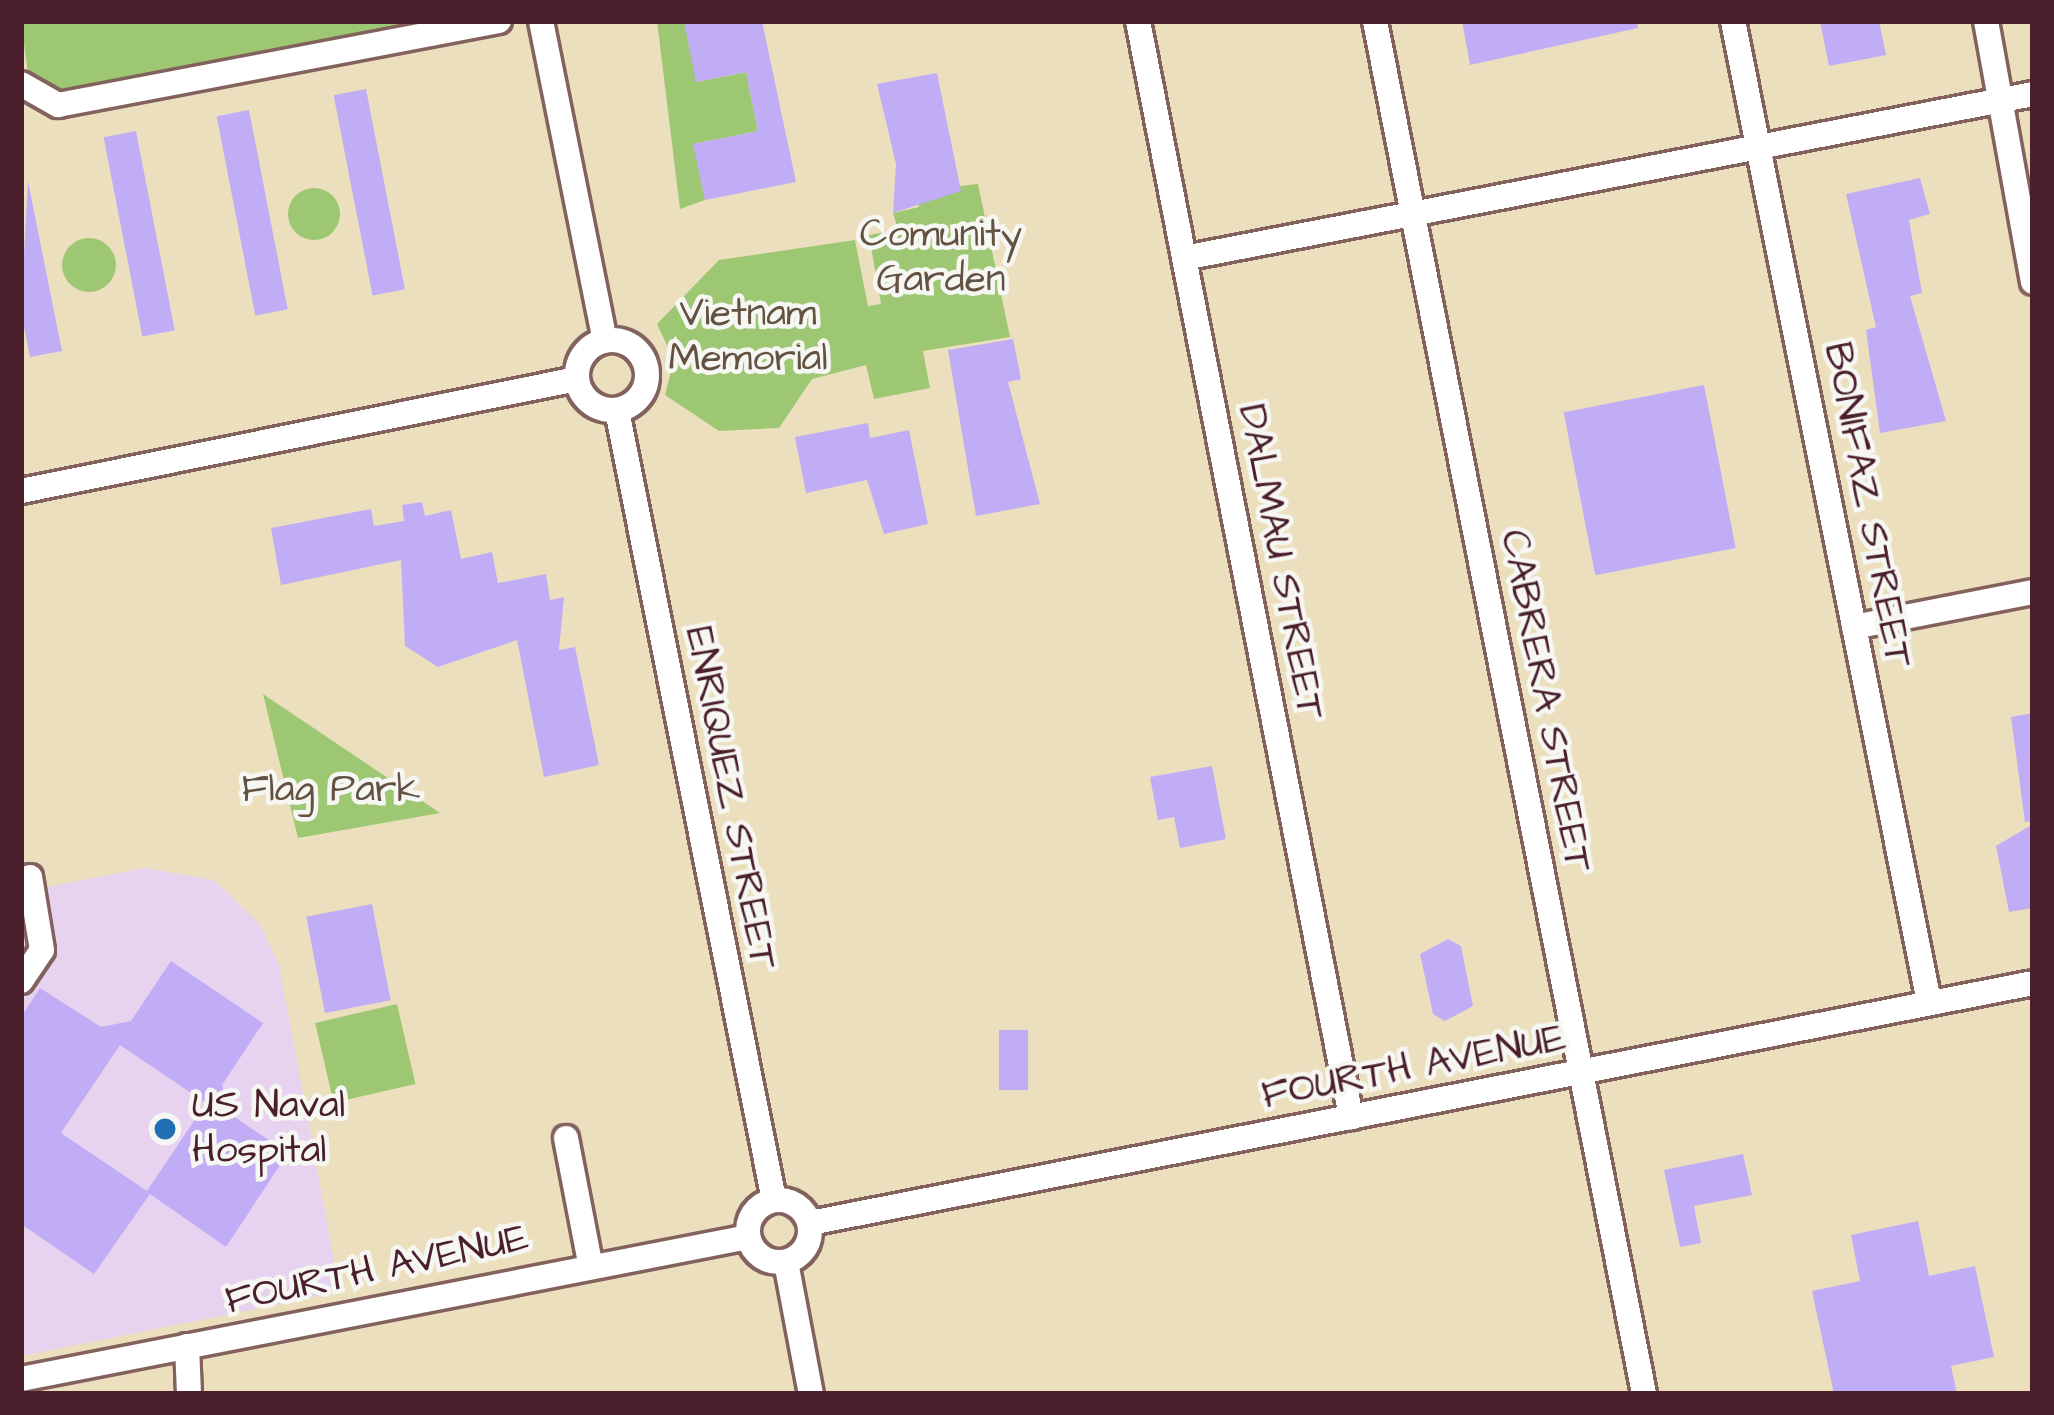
<!DOCTYPE html>
<html>
<head>
<meta charset="utf-8">
<style>
	body { margin:0 }
	#map { position:relative; width:2054px; height:1415px; overflow:hidden; background:#ecdfbe; font-family:"Architects Daughter",sans-serif }
	div>[style] { position:absolute }
	[style*='--x'] { left:calc(var(--x)*1px); top:calc(var(--y)*1px); width:calc(var(--w)*1px); rotate:calc(var(--a)*1deg) }
	.built>* { inset:0; background:#e7d2ef }
	.green>* { inset:0; background:#9ec773; transform-origin:0 0 }
	.round { border-radius:50% }
	.building>* { inset:0; background:#c1adf6; transform-origin:0 0 }
	.roads { filter:drop-shadow(3px 0 #83625e) drop-shadow(-3px 0 #83625e) drop-shadow(0 3px #83625e) drop-shadow(0 -3px #83625e) }
	.minor>* { height:24px; margin:-12px; padding:0 12px; transform-origin:12px; border-radius:12px; background:#fff }
	.minor>.ring { margin:-12px; padding:0; box-sizing:content-box; background:none; border:24px solid #fff; border-radius:50% }
	.dots>* { width:33px; height:33px; translate:-50% -50%; box-sizing:border-box; border:6px solid #f6f6f2; border-radius:50% }
	span { translate:-50% -50%; white-space:nowrap; text-align:center; line-height:1.15; -webkit-text-stroke:9px #f6f6f2; paint-order:stroke }
	.park-label { font-size:39px; color:#635141 }
	.street-label { font-size:39px; color:#4a1f2b }
	.poi-label { font-size:39px; color:#4a1f2b }
	.left { translate:0 -50%; text-align:left }
	.frame { position:absolute; inset:0; border:24px solid #4a1f2b; pointer-events:none }
</style>
</head>
<body>
<div id="map">
	<div class="built">
		<i style="clip-path:polygon(145px 868px,214px 880px,260px 924px,279px 965px,340px 1292px,21px 1356px,21px 892px)"></i>
	</div>
	<div class="green">
		<i style="clip-path:polygon(21px 21px,424px 21px,63px 92px,28px 74px)"></i>
		<i style="clip-path:polygon(657px 21px,684px 21px,697px 82px,746px 72px,758px 131px,694px 144px,705px 200px,680px 209px)"></i>
		<i style="clip-path:polygon(978px 184px,1010px 337px,923px 351px,930px 388px,874px 399px,866px 365px,812px 379px,779px 428px,719px 431px,665px 395px,674px 360px,657px 324px,719px 260px,855px 240px,868px 306px,881px 304px,869px 235px,898px 230px,893px 213px,919px 207px,916px 191px)"></i>
		<i class="round" style="left:288px;top:188px;width:52px;height:52px"></i>
		<i class="round" style="left:62px;top:238px;width:54px;height:54px"></i>
		<i style="clip-path:polygon(263px 694px,440px 813px,298px 838px)"></i>
		<i style="left:397px;top:1004px;width:82px;height:84px;rotate:77deg"></i>
	</div>
	<div class="building">
		<i style="clip-path:polygon(684px 21px,762px 21px,796px 182px,705px 200px,693px 144px,758px 131px,746px 72px,696px 82px)"></i>
		<i style="clip-path:polygon(1462px 21px,1637px 21px,1638px 28px,1470px 65px)"></i>
		<i style="clip-path:polygon(1820px 21px,1879px 21px,1886px 55px,1829px 66px)"></i>
		<i style="clip-path:polygon(937px 73px,961px 191px,893px 213px,896px 164px,877px 84px)"></i>
		<i style="left:366px;top:89px;width:204px;height:33px;rotate:79deg"></i>
		<i style="left:249px;top:110px;width:203px;height:33px;rotate:79deg"></i>
		<i style="left:136px;top:131px;width:203px;height:33px;rotate:79deg"></i>
		<i style="clip-path:polygon(1920px 178px,1930px 214px,1909px 220px,1922px 293px,1910px 296px,1946px 421px,1880px 433px,1866px 330px,1876px 327px,1846px 194px)"></i>
		<i style="clip-path:polygon(28px 181px,62px 351px,30px 357px,21px 312px)"></i>
		<i style="clip-path:polygon(1013px 339px,1021px 379px,1008px 382px,1040px 504px,976px 516px,948px 350px)"></i>
		<i style="left:1704px;top:385px;width:166px;height:143px;rotate:79deg"></i>
		<i style="clip-path:polygon(868px 423px,870px 438px,909px 430px,928px 524px,884px 534px,867px 480px,806px 493px,795px 437px)"></i>
		<i style="clip-path:polygon(422px 502px,425px 516px,451px 510px,461px 559px,492px 552px,498px 583px,546px 574px,550px 600px,564px 597px,559px 650px,575px 647px,599px 765px,544px 777px,517px 640px,438px 667px,405px 646px,401px 560px,281px 585px,271px 528px,371px 509px,374px 526px,404px 521px,402px 505px)"></i>
		<i style="clip-path:polygon(2033px 713px,2033px 821px,2025px 822px,2011px 717px)"></i>
		<i style="clip-path:polygon(1212px 766px,1226px 839px,1180px 848px,1174px 817px,1158px 820px,1150px 777px)"></i>
		<i style="clip-path:polygon(2033px 824px,2033px 908px,2009px 912px,1996px 846px)"></i>
		<i style="left:372px;top:904px;width:98px;height:67px;rotate:79deg"></i>
		<i style="clip-path:polygon(1448px 939px,1461px 946px,1473px 1006px,1445px 1021px,1433px 1014px,1420px 954px)"></i>
		<i style="clip-path:polygon(evenodd,171px 961px,263px 1023px,222px 1085px,230px 1114px,288px 1153px,226px 1247px,150px 1194px,94px 1274px,21px 1224px,21px 1017px,40px 988px,101px 1027px,131px 1021px,171px 961px,120px 1045px,206px 1103px,147px 1191px,61px 1133px,120px 1045px)"></i>
		<i style="left:999px;top:1030px;width:29px;height:60px"></i>
		<i style="clip-path:polygon(1743px 1154px,1752px 1195px,1694px 1206px,1701px 1243px,1680px 1247px,1664px 1170px)"></i>
		<i style="clip-path:polygon(1918px 1221px,1929px 1276px,1975px 1266px,1994px 1357px,1951px 1366px,1957px 1394px,1834px 1394px,1812px 1291px,1860px 1281px,1851px 1235px)"></i>
	</div>
	<div class="roads">
		<div class="minor">
			<i style="--x:541;--y:21;--w:326;--a:78.7"></i>
			<i style="--x:1138;--y:21;--w:1117;--a:79"></i>
			<i style="--x:1375;--y:21;--w:1399;--a:78.91"></i>
			<i style="--x:1733;--y:21;--w:1000;--a:78.7"></i>
			<i style="--x:1986;--y:21;--w:265;--a:79.8"></i>
			<i style="--x:21;--y:84;--w:43;--a:29.6"></i>
			<i style="--x:58;--y:105;--w:449;--a:-10.8"></i>
			<i style="--x:1184;--y:258;--w:865;--a:-10.93"></i>
			<i class="ring" style="left:577px;top:340px;width:46px;height:46px"></i>
			<i style="--x:617;--y:410;--w:805;--a:78.76"></i>
			<i style="--x:21;--y:491;--w:567;--a:-11.39"></i>
			<i style="--x:1854;--y:627;--w:182;--a:-11.1"></i>
			<i style="--x:21;--y:981;--w:37;--a:-56"></i>
			<i style="--x:42;--y:950;--w:74;--a:-99.3"></i>
			<i style="--x:566;--y:1138;--w:127;--a:79.1"></i>
			<i class="ring" style="left:748px;top:1200px;width:38px;height:38px"></i>
			<i style="--x:810;--y:1223;--w:1246;--a:-11.1"></i>
			<i style="--x:786;--y:1262;--w:134;--a:79.3"></i>
			<i style="--x:187;--y:1346;--w:48;--a:87.6"></i>
			<i style="--x:21;--y:1379;--w:741;--a:-11.05"></i>
		</div>
	</div>
	<div class="dots">
		<i style="left:165px;top:1129px;background:#1f6fb2"></i>
	</div>
	<div class="park-label">
		<span style="left:941px;top:258px">Comunity<br>Garden</span>
		<span style="left:748px;top:337px">Vietnam<br>Memorial</span>
		<span style="left:331px;top:790px">Flag Park</span>
	</div>
	<div class="street-label">
		<span style="left:1867px;top:505px;rotate:79deg">BONIFAZ STREET</span>
		<span style="left:1280px;top:562px;rotate:79deg">DALMAU STREET</span>
		<span style="left:1545px;top:701px;rotate:79deg">CABRERA STREET</span>
		<span style="left:730px;top:798px;rotate:79deg">ENRIQUEZ STREET</span>
		<span style="left:1414px;top:1068px;rotate:-11deg">FOURTH AVENUE</span>
		<span style="left:377px;top:1270px;rotate:-12deg">FOURTH AVENUE</span>
	</div>
	<div class="poi-label">
		<span class="left" style="left:192px;top:1129px">US Naval<br>Hospital</span>
	</div>
	<div class="frame"></div>
</div>
</body>
</html>
